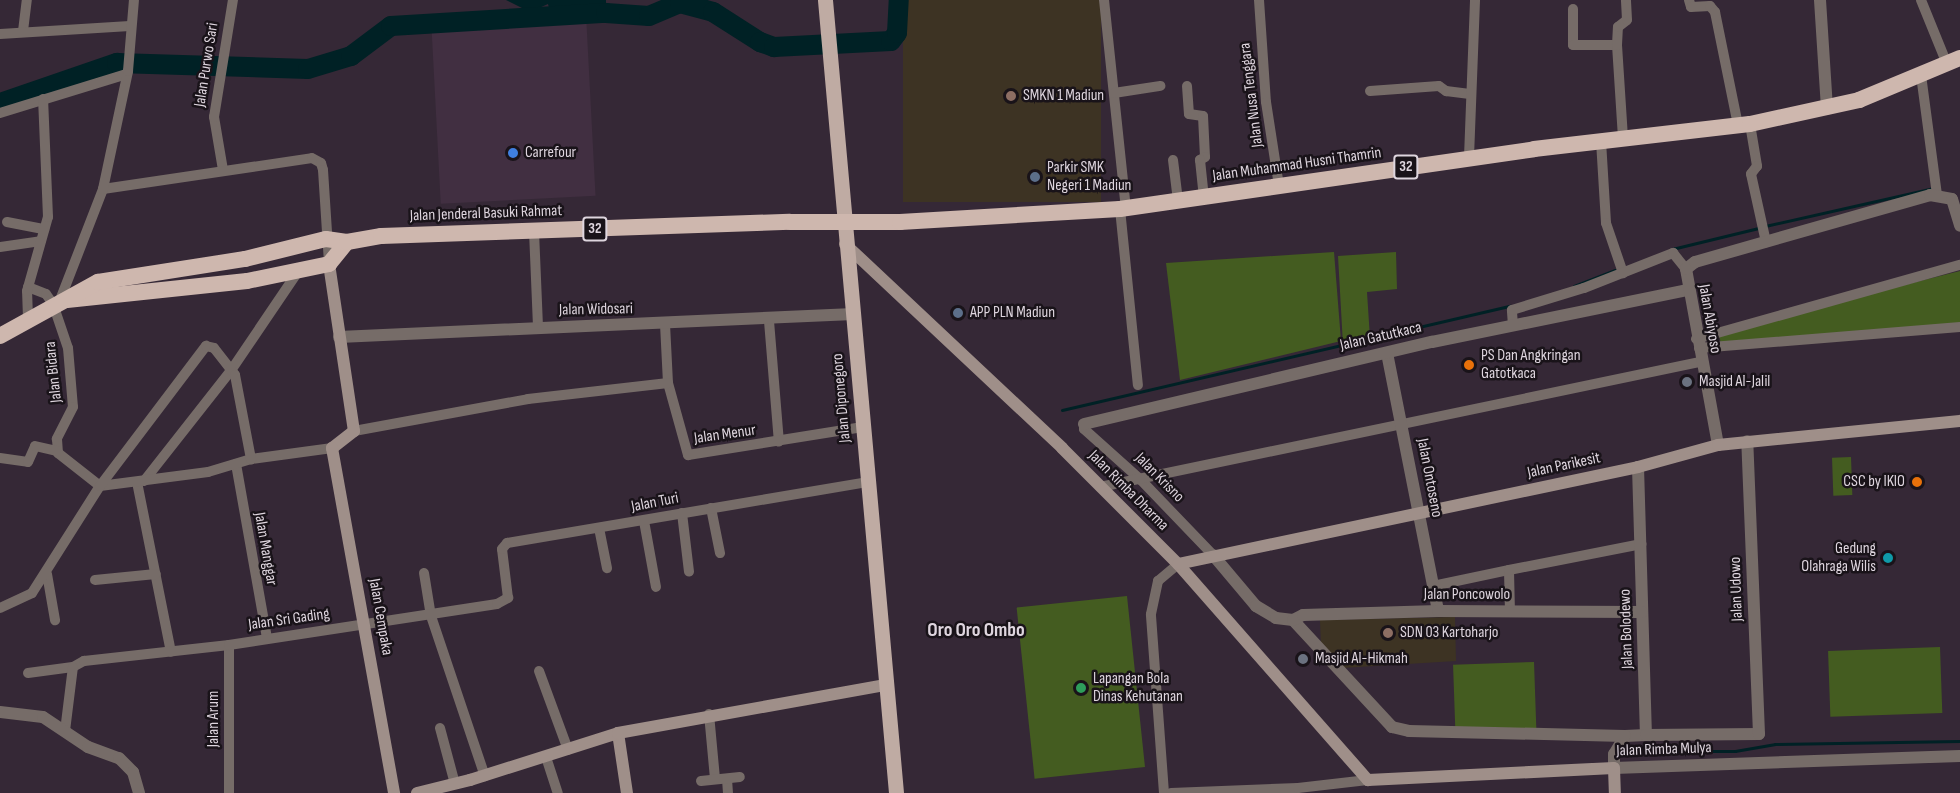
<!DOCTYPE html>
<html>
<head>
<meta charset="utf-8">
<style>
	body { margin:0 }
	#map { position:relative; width:1960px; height:793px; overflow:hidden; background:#352836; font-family:"Sofia Sans Condensed",sans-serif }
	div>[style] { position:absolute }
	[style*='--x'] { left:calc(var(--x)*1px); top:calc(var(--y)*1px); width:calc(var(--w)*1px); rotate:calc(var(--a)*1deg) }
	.built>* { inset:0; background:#412f41; transform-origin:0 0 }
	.education>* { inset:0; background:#3d3323; transform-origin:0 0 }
	.green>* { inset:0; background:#445c20; transform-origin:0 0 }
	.water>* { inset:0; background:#002125 }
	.stream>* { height:3px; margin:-1.5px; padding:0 1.5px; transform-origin:1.5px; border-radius:1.5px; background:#002125 }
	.river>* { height:20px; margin:-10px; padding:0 10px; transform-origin:10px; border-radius:10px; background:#002125 }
	.minor>* { height:10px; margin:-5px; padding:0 5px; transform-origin:5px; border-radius:5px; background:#766c68 }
	.tertiary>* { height:12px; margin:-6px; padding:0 6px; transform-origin:6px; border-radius:6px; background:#766c68 }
	.secondary>* { height:12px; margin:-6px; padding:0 6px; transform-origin:6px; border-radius:6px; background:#9f8f89 }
	.primary>* { height:15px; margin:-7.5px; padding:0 7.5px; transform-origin:7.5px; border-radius:7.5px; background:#bfaba3 }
	.trunk>* { height:16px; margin:-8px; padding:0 8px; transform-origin:8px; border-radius:8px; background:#ceb7ae }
	.dots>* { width:16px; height:16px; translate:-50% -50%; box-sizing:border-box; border:3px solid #191319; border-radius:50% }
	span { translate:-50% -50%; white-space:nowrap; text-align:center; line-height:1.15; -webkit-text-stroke:5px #191319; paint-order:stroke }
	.shield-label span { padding:2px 4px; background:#191319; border:2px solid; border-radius:4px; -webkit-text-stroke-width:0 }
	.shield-label { font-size:15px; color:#ded5de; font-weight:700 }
	.street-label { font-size:16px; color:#ded5de }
	.poi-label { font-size:16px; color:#ded5de }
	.left { translate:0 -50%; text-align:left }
	.right { translate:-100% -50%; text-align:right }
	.quarter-label { font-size:20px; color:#ded5de; font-weight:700 }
</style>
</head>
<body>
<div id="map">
	<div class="built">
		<i style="left:586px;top:14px;width:182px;height:155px;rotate:87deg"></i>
	</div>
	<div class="education">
		<i style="left:903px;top:0;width:198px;height:202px"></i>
		<i style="clip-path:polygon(1455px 617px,1456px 661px,1342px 668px,1321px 646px,1320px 620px)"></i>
	</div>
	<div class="green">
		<i style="clip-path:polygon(1334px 252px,1341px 341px,1180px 380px,1166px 263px)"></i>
		<i style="clip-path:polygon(1396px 252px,1397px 289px,1367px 292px,1370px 338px,1343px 345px,1338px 256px)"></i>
		<i style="clip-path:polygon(1960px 271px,1960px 323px,1721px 344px,1719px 335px,1788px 314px)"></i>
		<i style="left:1851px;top:457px;width:38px;height:19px;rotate:88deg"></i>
		<i style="left:1127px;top:596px;width:172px;height:111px;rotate:84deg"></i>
		<i style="left:1940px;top:647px;width:66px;height:112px;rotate:88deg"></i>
		<i style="left:1534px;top:662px;width:68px;height:81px;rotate:88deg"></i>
	</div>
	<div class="water">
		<i style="clip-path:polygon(506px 0,606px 0,606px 4px,566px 7px,564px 12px,550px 12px,548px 4px,530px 12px)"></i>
	</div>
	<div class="stream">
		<i style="--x:1765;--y:226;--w:173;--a:-12.7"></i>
		<i style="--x:1672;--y:249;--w:89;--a:-13.6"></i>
		<i style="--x:1574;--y:286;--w:44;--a:-21.3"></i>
		<i style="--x:1062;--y:410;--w:460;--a:-13.1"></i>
		<i style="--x:1624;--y:751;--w:111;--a:0"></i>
		<i style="--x:1735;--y:751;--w:41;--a:-9.9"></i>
		<i style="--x:1775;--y:744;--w:185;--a:-0.9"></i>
	</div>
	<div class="river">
		<i style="--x:0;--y:103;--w:124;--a:-18.9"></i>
		<i style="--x:117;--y:63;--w:191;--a:1.8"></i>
		<i style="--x:308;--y:69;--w:45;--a:-16.8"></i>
		<i style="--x:351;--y:56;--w:50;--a:-36.9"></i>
		<i style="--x:391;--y:26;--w:215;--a:-3.5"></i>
		<i style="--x:606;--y:13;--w:43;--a:4"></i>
		<i style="--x:649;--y:16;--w:34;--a:-23"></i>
		<i style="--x:680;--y:3;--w:34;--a:15"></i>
		<i style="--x:713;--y:12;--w:56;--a:32.6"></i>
		<i style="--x:760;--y:42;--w:15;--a:20"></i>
		<i style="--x:774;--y:47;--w:117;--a:-2.9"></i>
		<i style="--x:891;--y:41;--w:10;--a:-53"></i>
		<i style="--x:897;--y:33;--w:33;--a:-87"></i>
	</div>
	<div class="minor">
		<i style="--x:1104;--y:0;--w:209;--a:84"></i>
		<i style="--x:1259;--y:0;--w:102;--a:86.1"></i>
		<i style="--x:1266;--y:102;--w:85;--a:81.2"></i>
		<i style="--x:1689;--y:0;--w:7;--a:74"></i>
		<i style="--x:1691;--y:7;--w:19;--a:-3"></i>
		<i style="--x:1710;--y:6;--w:8;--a:50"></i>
		<i style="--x:1715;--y:12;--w:115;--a:78.5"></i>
		<i style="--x:1921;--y:0;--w:69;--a:67.9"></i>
		<i style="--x:1573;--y:9;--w:36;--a:90"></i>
		<i style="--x:1573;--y:45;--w:44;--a:0"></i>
		<i style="--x:1617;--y:45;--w:94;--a:86.3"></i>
		<i style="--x:23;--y:31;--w:31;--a:-83"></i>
		<i style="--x:0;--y:34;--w:130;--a:-3.5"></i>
		<i style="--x:1617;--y:45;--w:18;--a:-87"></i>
		<i style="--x:1618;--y:27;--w:11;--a:-38"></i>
		<i style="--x:1627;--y:20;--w:20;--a:-93"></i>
		<i style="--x:1921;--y:75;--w:121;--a:82.4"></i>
		<i style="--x:1187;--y:86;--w:28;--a:86"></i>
		<i style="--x:1189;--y:114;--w:14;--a:8"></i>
		<i style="--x:1203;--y:116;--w:41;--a:87.2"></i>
		<i style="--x:1205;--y:157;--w:6;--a:149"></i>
		<i style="--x:1200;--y:160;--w:37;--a:84"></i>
		<i style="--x:1370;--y:91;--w:69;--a:-4.1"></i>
		<i style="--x:1439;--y:86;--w:9;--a:36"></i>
		<i style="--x:1446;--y:91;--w:24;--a:7"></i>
		<i style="--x:1114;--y:93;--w:47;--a:-8.7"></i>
		<i style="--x:0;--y:113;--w:133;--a:-17.1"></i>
		<i style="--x:1750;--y:124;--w:43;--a:80.5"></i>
		<i style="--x:1757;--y:166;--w:10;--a:127"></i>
		<i style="--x:1751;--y:174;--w:70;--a:77.6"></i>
		<i style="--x:1601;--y:141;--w:82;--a:86.5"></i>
		<i style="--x:1606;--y:223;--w:53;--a:71.2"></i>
		<i style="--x:1469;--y:157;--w:157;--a:-87.8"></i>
		<i style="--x:1173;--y:160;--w:41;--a:83"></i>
		<i style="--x:223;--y:170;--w:54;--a:-99.6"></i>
		<i style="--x:214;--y:117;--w:119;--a:-80.8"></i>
		<i style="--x:103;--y:189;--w:211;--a:-8.4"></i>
		<i style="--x:312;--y:158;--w:10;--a:29"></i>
		<i style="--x:321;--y:163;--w:7;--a:74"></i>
		<i style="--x:323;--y:170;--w:94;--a:86.3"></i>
		<i style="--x:1120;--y:209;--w:177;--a:84.2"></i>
		<i style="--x:7;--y:222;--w:38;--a:11"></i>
		<i style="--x:534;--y:231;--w:97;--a:87.6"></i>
		<i style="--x:0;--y:247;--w:41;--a:-8.3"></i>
		<i style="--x:28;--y:287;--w:19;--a:21"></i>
		<i style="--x:46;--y:294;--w:12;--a:55"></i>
		<i style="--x:53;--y:304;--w:46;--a:71.2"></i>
		<i style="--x:68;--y:348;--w:59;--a:85.2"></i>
		<i style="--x:73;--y:407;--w:36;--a:117"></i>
		<i style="--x:57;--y:439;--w:14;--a:86"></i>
		<i style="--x:58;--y:453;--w:53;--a:38.2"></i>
		<i style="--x:60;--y:300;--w:119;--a:-68.8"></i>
		<i style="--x:103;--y:189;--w:121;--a:-78"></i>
		<i style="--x:128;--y:71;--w:71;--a:-85.2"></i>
		<i style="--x:28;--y:318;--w:27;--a:-92"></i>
		<i style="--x:27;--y:291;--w:77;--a:-74.2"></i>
		<i style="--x:48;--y:217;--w:118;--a:-92.4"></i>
		<i style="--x:769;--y:321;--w:121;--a:85.3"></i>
		<i style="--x:665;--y:324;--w:59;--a:87.1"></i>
		<i style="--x:668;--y:383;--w:75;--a:74.5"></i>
		<i style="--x:688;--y:455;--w:177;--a:-9.1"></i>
		<i style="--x:1513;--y:326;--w:16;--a:-94"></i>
		<i style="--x:1512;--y:310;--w:75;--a:-17"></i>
		<i style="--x:1584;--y:288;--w:96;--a:-21.5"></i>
		<i style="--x:1673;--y:253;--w:21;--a:51"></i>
		<i style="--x:1696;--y:339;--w:274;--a:-15.7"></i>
		<i style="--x:1699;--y:348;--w:262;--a:-4.6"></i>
		<i style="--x:1084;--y:424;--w:5;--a:90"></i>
		<i style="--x:1084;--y:429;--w:76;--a:41.8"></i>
		<i style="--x:1141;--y:480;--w:104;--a:46.2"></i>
		<i style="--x:354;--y:431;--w:177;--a:-10.4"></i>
		<i style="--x:528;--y:399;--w:141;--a:-6.5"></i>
		<i style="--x:0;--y:458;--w:28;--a:8"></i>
		<i style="--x:28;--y:462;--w:17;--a:-66"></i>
		<i style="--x:35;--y:446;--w:23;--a:13"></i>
		<i style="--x:236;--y:464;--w:177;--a:79.9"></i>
		<i style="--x:144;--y:481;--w:142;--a:-51.8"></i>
		<i style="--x:232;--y:369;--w:120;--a:-55.9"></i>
		<i style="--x:137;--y:482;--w:173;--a:78.7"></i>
		<i style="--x:100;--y:486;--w:109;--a:-7.4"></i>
		<i style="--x:208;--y:472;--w:45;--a:-16.8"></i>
		<i style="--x:251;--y:459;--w:82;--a:-7.7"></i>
		<i style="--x:1100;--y:487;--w:613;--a:-11.77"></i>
		<i style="--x:711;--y:508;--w:46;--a:78.7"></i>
		<i style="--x:682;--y:513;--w:59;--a:83.2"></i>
		<i style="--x:644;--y:521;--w:67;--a:79.7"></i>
		<i style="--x:599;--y:528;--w:41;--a:78.7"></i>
		<i style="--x:424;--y:573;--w:44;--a:80.8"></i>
		<i style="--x:431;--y:616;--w:169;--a:71.4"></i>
		<i style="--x:47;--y:574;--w:47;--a:80.1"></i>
		<i style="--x:95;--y:580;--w:61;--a:-5.6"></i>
		<i style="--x:1433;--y:586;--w:78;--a:-11.9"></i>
		<i style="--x:0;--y:608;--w:35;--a:-25"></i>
		<i style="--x:32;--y:593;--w:127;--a:-57.6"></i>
		<i style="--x:100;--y:486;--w:176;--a:-52.9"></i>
		<i style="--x:206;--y:346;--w:8;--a:14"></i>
		<i style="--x:214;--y:348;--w:34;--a:52"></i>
		<i style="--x:235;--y:375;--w:86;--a:79.2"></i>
		<i style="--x:1510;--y:612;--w:42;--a:-91.4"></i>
		<i style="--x:1509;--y:570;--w:135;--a:-11.1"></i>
		<i style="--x:229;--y:645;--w:148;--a:90"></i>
		<i style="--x:539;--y:671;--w:84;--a:69.8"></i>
		<i style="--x:28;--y:673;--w:45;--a:-7.6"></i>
		<i style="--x:73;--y:667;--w:13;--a:-29"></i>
		<i style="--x:84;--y:661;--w:146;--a:-6.3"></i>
		<i style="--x:229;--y:645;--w:271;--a:-8.7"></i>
		<i style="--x:497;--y:604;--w:13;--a:-29"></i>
		<i style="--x:508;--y:598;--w:49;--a:-97"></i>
		<i style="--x:502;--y:549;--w:8;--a:-50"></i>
		<i style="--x:507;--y:543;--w:365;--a:-9.6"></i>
		<i style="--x:709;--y:714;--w:65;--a:84.7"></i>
		<i style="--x:440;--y:728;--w:58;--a:75"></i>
		<i style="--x:65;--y:731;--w:64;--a:-82.9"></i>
		<i style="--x:546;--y:757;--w:38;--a:72"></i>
		<i style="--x:727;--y:779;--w:14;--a:86"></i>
		<i style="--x:701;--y:781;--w:39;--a:-6"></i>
		<i style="--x:1164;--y:793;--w:179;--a:-94.2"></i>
		<i style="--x:1151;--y:614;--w:34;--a:-78"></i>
		<i style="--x:1158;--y:581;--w:26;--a:-40"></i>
		<i style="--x:1171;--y:793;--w:127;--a:-2.3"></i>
		<i style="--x:1298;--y:788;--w:70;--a:-6.5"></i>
	</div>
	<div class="tertiary">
		<i style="--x:1820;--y:0;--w:109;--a:86.3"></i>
		<i style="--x:339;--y:337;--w:515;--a:-2.56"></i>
		<i style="--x:1387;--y:353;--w:263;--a:78.8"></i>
		<i style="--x:1084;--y:424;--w:358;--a:-13.3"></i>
		<i style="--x:1432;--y:342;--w:260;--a:-11.5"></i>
		<i style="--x:1718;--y:445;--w:179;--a:-100.3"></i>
		<i style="--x:1686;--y:269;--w:11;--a:-38"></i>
		<i style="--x:1695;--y:262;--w:244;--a:-15.9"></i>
		<i style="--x:1930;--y:195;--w:22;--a:10"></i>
		<i style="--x:1952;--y:199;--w:28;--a:73"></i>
		<i style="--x:1638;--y:467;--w:268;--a:88.3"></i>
		<i style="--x:1646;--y:735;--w:21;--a:177"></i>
		<i style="--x:1625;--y:736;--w:21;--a:121"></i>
		<i style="--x:1614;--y:754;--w:14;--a:90"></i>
		<i style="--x:1614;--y:768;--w:346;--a:-2"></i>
		<i style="--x:1213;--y:555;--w:67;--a:49.9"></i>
		<i style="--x:1256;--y:606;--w:23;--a:31"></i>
		<i style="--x:1276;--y:618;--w:17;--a:7"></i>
		<i style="--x:1293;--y:620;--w:146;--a:47.2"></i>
		<i style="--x:1392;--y:727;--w:17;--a:13"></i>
		<i style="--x:1409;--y:731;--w:216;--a:1.3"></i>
		<i style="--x:1293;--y:620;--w:11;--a:-27"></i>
		<i style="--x:1303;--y:615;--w:135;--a:-1.7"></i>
		<i style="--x:1438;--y:611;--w:204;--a:0.3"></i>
		<i style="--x:0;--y:712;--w:43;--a:6.6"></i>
		<i style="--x:43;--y:717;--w:54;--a:33.7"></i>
		<i style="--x:88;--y:747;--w:33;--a:20"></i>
		<i style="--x:119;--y:758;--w:20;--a:45"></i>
		<i style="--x:133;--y:772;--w:22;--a:74"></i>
		<i style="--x:1646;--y:735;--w:113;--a:-0.5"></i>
		<i style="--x:1759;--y:734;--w:293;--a:-92.3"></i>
	</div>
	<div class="secondary">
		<i style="--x:845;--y:244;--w:298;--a:43.2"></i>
		<i style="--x:1062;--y:448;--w:164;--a:45"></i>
		<i style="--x:1178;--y:564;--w:288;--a:48.7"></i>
		<i style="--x:1368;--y:780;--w:246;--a:-2.8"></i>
		<i style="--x:1614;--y:768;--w:25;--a:88"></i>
		<i style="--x:329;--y:264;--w:169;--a:81.5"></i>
		<i style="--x:354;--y:431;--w:28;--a:142"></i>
		<i style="--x:332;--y:448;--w:351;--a:79.8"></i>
		<i style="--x:1178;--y:564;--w:470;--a:-11.9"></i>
		<i style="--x:1638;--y:467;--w:83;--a:-15.4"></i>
		<i style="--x:1718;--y:445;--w:243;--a:-5.7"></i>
		<i style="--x:618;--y:733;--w:61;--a:81.5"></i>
		<i style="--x:417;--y:793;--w:55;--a:-13.8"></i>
		<i style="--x:470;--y:780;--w:155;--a:-17.6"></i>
		<i style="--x:618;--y:733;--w:272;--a:-10.2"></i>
	</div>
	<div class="primary">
		<i style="--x:825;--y:0;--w:796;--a:84.88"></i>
	</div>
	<div class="trunk">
		<i style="--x:67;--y:300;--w:181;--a:-6"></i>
		<i style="--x:247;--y:281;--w:84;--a:-11.7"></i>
		<i style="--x:329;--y:264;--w:28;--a:-51"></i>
		<i style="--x:0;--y:336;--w:112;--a:-28.9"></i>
		<i style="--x:98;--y:282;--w:149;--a:-8.9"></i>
		<i style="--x:245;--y:259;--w:83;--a:-13.9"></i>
		<i style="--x:326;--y:239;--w:21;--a:8"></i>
		<i style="--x:347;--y:242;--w:35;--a:-10"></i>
		<i style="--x:381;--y:236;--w:409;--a:-2"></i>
		<i style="--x:790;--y:222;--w:110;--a:0"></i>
		<i style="--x:900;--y:222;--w:220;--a:-3.4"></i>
		<i style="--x:1120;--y:209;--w:418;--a:-8.2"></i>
		<i style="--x:1534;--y:149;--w:217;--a:-6.6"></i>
		<i style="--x:1750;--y:124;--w:112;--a:-12.4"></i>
		<i style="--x:1859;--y:100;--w:109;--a:-22.6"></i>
	</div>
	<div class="dots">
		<i style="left:1011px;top:96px;background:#8d6e63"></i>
		<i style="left:513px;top:153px;background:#3f7fe0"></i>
		<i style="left:1035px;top:177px;background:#5c6f8a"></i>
		<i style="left:958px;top:313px;background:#5c6f8a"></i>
		<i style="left:1469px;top:365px;background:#e8710a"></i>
		<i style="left:1687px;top:382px;background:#6b7280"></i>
		<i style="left:1917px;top:482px;background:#e8710a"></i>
		<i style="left:1888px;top:558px;background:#0f9aa8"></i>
		<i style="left:1388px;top:633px;background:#8d6e63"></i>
		<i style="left:1303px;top:659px;background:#6b7280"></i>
		<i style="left:1081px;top:688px;background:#2e9e5b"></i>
	</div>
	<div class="shield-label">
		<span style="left:1406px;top:167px">32</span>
		<span style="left:595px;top:229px">32</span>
	</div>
	<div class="street-label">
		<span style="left:207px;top:65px;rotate:-81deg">Jalan Purwo Sari</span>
		<span style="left:1252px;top:95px;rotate:-97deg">Jalan Nusa Tenggara</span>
		<span style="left:1297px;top:165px;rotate:-8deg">Jalan Muhammad Husni Thamrin</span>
		<span style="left:486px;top:214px;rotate:-2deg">Jalan Jenderal Basuki Rahmat</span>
		<span style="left:596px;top:310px;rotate:-1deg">Jalan Widosari</span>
		<span style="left:1709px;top:319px;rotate:80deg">Jalan Abiyoso</span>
		<span style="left:1381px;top:337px;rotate:-13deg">Jalan Gatutkaca</span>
		<span style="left:54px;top:372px;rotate:-96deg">Jalan Bidara</span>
		<span style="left:842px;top:398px;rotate:-95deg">Jalan Diponegoro</span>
		<span style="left:725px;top:435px;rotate:-8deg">Jalan Menur</span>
		<span style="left:1564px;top:466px;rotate:-12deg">Jalan Parikesit</span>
		<span style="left:1159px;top:478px;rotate:45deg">Jalan Krisno</span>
		<span style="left:1429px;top:478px;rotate:79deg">Jalan Ontoseno</span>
		<span style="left:1128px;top:491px;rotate:45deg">Jalan Rimba Dharma</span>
		<span style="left:655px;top:503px;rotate:-11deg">Jalan Turi</span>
		<span style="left:265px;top:549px;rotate:80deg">Jalan Manggar</span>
		<span style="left:1737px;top:589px;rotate:-92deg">Jalan Udowo</span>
		<span style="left:1467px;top:595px">Jalan Poncowolo</span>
		<span style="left:380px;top:617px;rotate:80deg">Jalan Cempaka</span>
		<span style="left:289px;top:620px;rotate:-8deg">Jalan Sri Gading</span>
		<span style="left:1627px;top:629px;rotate:-92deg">Jalan Bolodewo</span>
		<span style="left:214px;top:719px;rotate:-90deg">Jalan Arum</span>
		<span style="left:1664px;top:750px;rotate:-2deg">Jalan Rimba Mulya</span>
	</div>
	<div class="poi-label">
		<span class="left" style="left:1023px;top:96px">SMKN 1 Madiun</span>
		<span class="left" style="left:525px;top:153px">Carrefour</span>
		<span class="left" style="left:1047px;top:177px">Parkir SMK<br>Negeri 1 Madiun</span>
		<span class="left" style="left:970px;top:313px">APP PLN Madiun</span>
		<span class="left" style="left:1481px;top:365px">PS Dan Angkringan<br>Gatotkaca</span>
		<span class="left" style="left:1699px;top:382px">Masjid Al-Jalil</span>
		<span class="right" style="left:1905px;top:482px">CSC by IKIO</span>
		<span class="right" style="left:1876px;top:558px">Gedung<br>Olahraga Wilis</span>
		<span class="left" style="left:1400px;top:633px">SDN 03 Kartoharjo</span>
		<span class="left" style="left:1315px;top:659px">Masjid Al-Hikmah</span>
		<span class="left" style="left:1093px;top:688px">Lapangan Bola<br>Dinas Kehutanan</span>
	</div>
	<div class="quarter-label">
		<span style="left:976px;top:630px">Oro Oro Ombo</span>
	</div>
</div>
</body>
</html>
